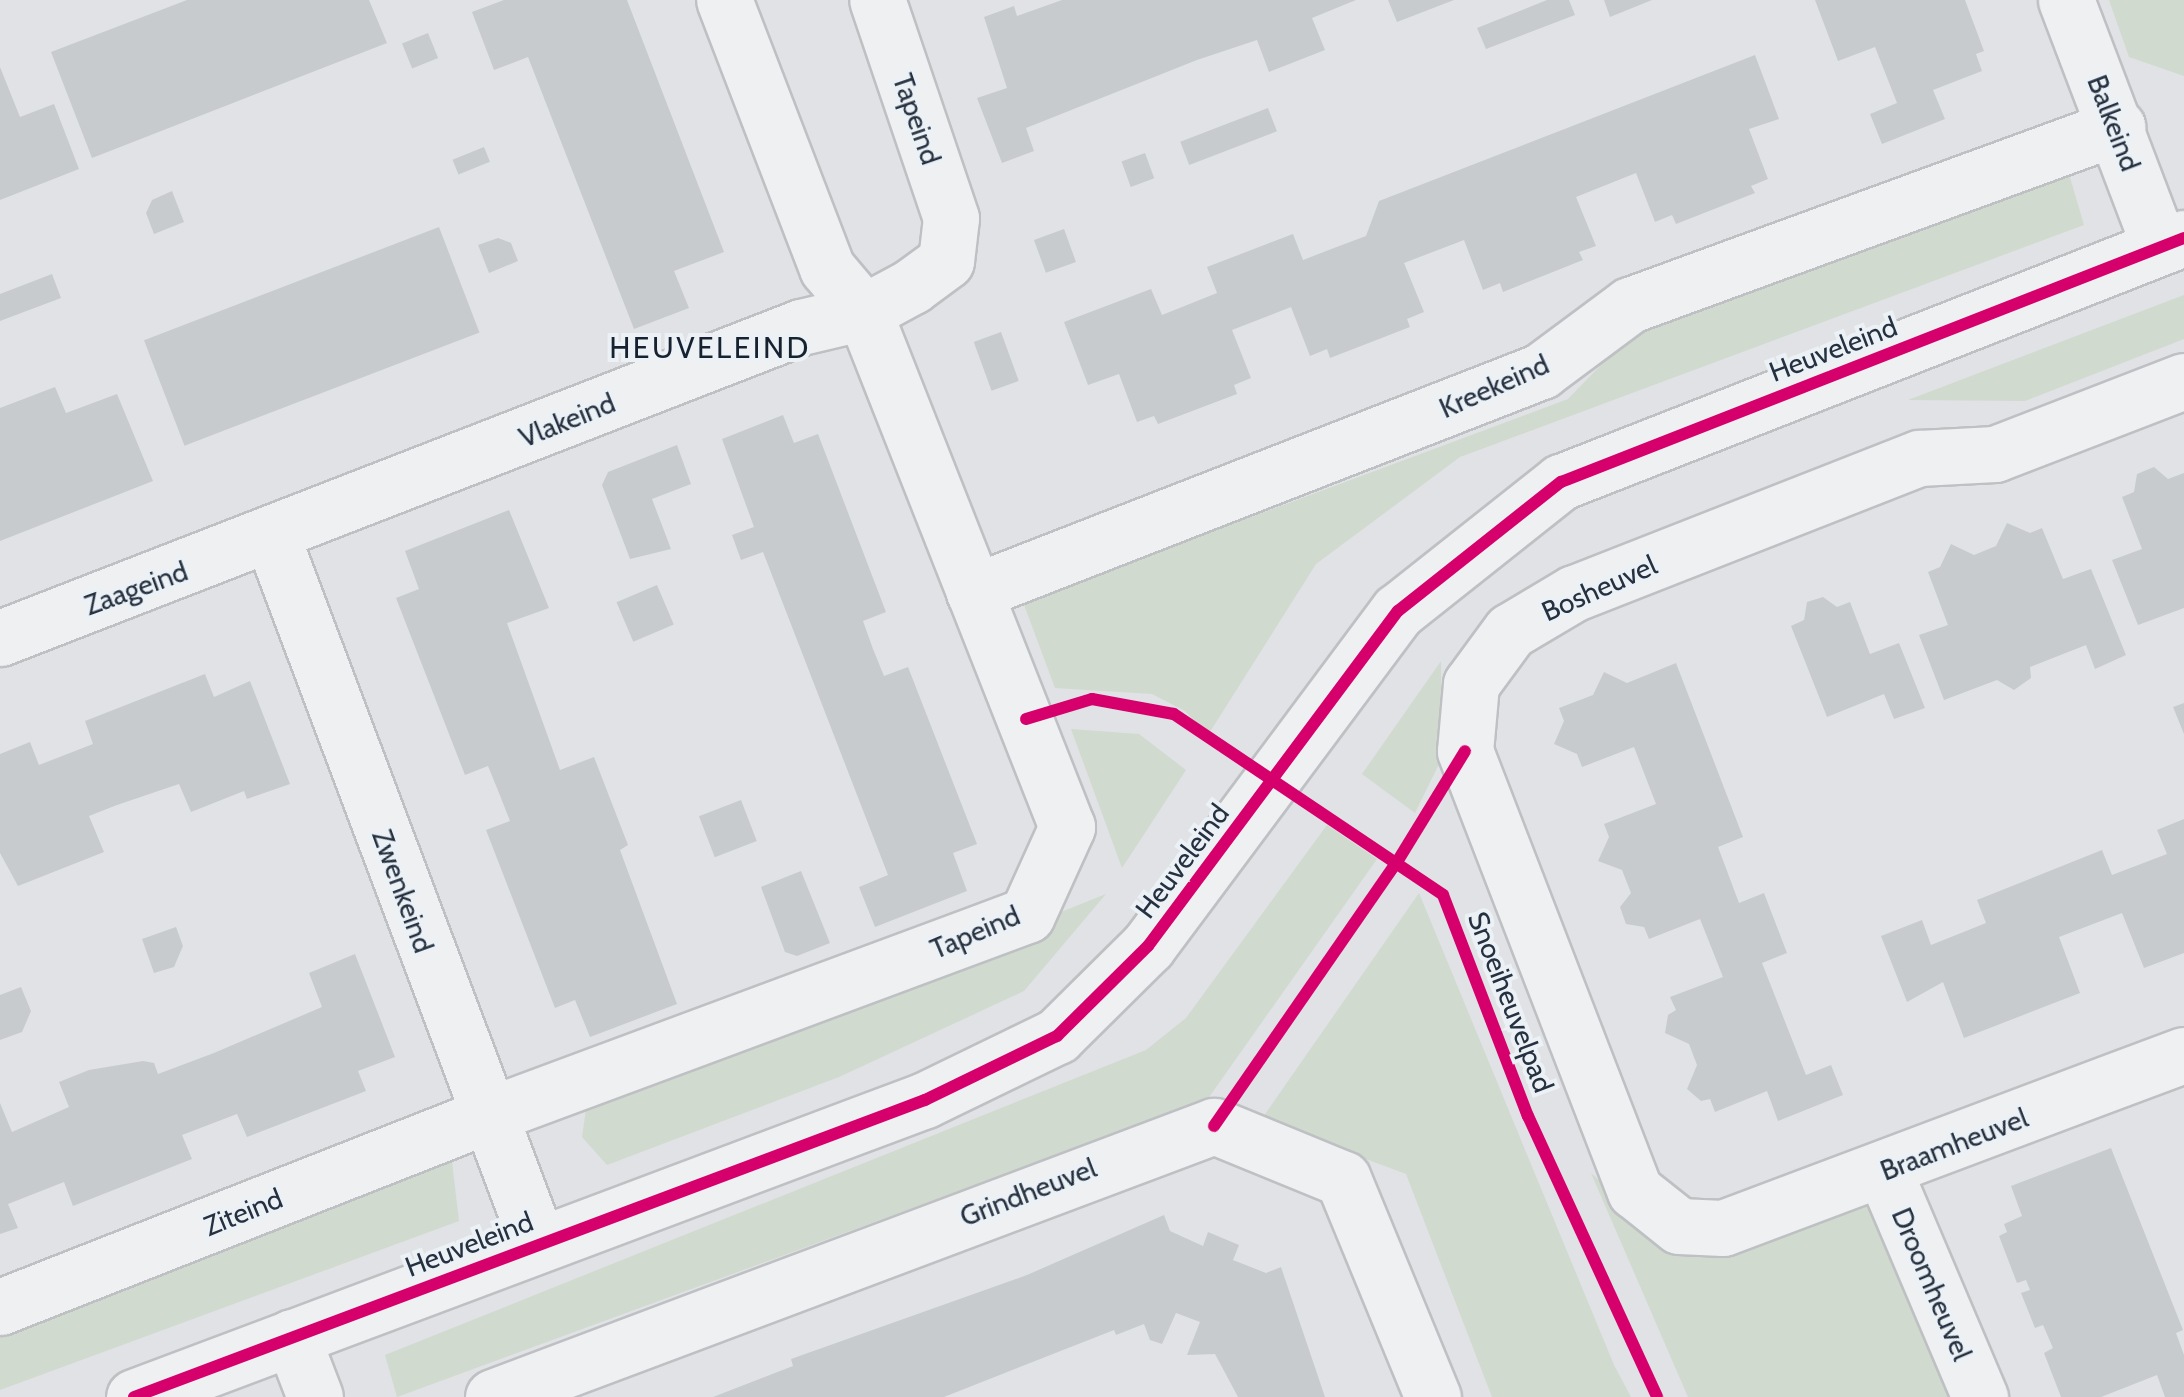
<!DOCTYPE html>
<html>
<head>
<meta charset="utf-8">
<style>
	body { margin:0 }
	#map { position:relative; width:2184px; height:1397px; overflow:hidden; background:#e0e2e5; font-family:Cabin,sans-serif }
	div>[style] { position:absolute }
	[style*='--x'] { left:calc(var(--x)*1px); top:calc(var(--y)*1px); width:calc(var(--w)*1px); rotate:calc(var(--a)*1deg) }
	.green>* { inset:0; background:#d1dacf }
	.building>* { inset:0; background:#c8cbce; transform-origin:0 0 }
	.roads { filter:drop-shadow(2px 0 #bec0c3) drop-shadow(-2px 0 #bec0c3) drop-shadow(0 2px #bec0c3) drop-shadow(0 -2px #bec0c3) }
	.minor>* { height:55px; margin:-27.5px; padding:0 27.5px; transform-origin:27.5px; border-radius:27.5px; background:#eff0f2 }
	.tertiary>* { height:55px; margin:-27.5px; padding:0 27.5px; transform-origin:27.5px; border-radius:27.5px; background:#eff0f2 }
	.cycleway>* { height:12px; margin:-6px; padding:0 6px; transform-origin:6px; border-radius:6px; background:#d6006c }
	span { translate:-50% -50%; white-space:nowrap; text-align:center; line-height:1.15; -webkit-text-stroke:8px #ecf1f6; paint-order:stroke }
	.street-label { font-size:28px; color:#253140 }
	.neighbourhood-label { font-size:30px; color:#172231; letter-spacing:2.5px }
</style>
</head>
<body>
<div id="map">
	<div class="green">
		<i style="clip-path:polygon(2109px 0,2184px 0,2184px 76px,2129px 57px)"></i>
		<i style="clip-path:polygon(2066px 164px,2084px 225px,1460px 457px,1316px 564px,1208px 735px,1185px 711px,1152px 694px,1055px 688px,1023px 602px,1568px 399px,1633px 332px)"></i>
		<i style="clip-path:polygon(2184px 295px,2184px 339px,2025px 401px,1908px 400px)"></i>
		<i style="clip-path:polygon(1441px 661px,1442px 758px,1415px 813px,1362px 774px)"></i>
		<i style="clip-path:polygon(1071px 729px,1139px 734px,1186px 770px,1122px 868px)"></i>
		<i style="clip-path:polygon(1327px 825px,1377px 859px,1207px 1100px,397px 1397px,385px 1355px,1146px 1050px,1186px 1018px)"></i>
		<i style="clip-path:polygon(1419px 893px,1614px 1365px,1631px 1397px,1492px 1397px,1406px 1174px,1261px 1120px)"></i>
		<i style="clip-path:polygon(1106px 894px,1024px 991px,839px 1077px,607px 1165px,582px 1137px,587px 1102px)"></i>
		<i style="clip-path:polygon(451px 1153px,459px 1221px,0 1390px,0 1328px)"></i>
		<i style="clip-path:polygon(1591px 1173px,1667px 1241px,1867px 1199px,1957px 1397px,1688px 1397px)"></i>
	</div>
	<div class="building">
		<i style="clip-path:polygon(187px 0,369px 0,387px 43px,92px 158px,51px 52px)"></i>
		<i style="clip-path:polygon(504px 0,627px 0,724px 252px,674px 271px,689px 308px,634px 329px,528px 57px,494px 70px,472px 12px)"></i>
		<i style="clip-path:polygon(1062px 0,1356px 0,1312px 18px,1325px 50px,1269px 72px,1257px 40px,1197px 60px,1026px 128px,1034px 151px,1002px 163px,977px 98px,1007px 88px,984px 17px,1014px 6px,1017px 16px)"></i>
		<i style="clip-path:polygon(1388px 0,1454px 0,1397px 22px)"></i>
		<i style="clip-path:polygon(1547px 0,1569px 0,1575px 15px,1486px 49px,1477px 28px)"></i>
		<i style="clip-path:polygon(1604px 0,1652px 0,1610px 17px)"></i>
		<i style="clip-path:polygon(1815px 0,1965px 0,1984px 51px,1976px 54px,1982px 71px,1933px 90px,1945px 119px,1882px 144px,1870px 114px,1897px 103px,1875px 47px,1838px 61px)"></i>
		<i style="left:428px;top:33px;width:27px;height:28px;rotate:68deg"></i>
		<i style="clip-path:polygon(1755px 55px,1779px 119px,1749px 129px,1768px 179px,1751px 186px,1755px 193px,1676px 224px,1672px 215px,1655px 222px,1636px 173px,1576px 197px,1596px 246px,1579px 252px,1583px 260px,1503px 292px,1500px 283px,1483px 290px,1464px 240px,1404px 263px,1424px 312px,1407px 319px,1410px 327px,1330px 358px,1327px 349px,1310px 356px,1291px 307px,1232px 330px,1251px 378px,1234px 385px,1237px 394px,1158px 424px,1154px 416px,1137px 422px,1119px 374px,1088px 385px,1064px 322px,1151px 289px,1162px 315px,1217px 293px,1207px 267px,1293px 234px,1303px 260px,1334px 248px,1366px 236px,1379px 201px)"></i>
		<i style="clip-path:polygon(0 67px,20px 117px,54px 104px,79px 169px,0 200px)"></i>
		<i style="left:1268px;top:108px;width:25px;height:94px;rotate:69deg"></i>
		<i style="left:484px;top:147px;width:16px;height:34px;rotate:68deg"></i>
		<i style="left:1145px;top:153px;width:27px;height:25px;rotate:70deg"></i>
		<i style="clip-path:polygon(172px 191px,184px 222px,154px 234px,146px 213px,152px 200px)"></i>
		<i style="left:439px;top:227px;width:113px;height:316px;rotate:69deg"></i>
		<i style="left:1064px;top:229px;width:35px;height:32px;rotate:70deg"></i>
		<i style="clip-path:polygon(498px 238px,511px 243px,518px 261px,489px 273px,478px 245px)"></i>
		<i style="clip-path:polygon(52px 274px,61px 298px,0 321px,0 294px)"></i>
		<i style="left:1001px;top:332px;width:52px;height:29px;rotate:70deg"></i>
		<i style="clip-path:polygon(55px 387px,66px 413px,117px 394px,153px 481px,0 541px,0 408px)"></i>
		<i style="clip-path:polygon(783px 415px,794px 443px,818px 434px,886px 612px,863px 621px,873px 649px,884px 676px,908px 667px,977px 844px,953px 853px,967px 891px,875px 927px,859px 887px,888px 875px,763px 552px,741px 560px,732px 535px,754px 527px,722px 439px)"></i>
		<i style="clip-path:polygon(677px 445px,691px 484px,652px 499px,671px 549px,630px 559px,602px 485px,608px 472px)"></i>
		<i style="clip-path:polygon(2154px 467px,2168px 479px,2184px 473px,2184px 608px,2138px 625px,2112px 560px,2142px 549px,2122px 497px,2134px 492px,2137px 474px)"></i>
		<i style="clip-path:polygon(509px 510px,549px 608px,507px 623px,560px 770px,594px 757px,628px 845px,620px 850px,677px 1004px,590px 1037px,575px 1000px,555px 1008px,486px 830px,510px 821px,499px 793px,488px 766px,465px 775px,396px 598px,419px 589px,405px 551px)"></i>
		<i style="clip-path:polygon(2007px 523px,2030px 533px,2042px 528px,2063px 579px,2091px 569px,2126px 655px,2095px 669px,2086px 645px,2030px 667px,2031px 678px,2014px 690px,1997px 680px,1944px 700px,1919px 635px,1948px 625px,1928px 572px,1940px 567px,1951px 544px,1974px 555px,1996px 546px)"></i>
		<i style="left:657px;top:585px;width:43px;height:44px;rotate:67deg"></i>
		<i style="clip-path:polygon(1823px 597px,1837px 607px,1850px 602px,1870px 654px,1899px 643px,1925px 708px,1894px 719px,1884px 694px,1827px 717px,1791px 626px,1804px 620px,1807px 602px)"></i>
		<i style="clip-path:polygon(1676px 663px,1743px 837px,1718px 847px,1739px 903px,1764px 893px,1787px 953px,1762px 963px,1806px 1075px,1831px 1065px,1843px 1095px,1778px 1121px,1767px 1091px,1715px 1112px,1710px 1099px,1701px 1101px,1687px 1089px,1697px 1065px,1689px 1044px,1665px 1033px,1668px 1015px,1676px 1010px,1670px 997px,1723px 977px,1700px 919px,1649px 939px,1644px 927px,1626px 924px,1620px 907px,1631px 893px,1622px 870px,1598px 861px,1609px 837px,1604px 824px,1656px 804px,1634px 747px,1582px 767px,1577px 754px,1554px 744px,1564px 721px,1559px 708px,1593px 695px,1604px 672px,1627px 683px)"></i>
		<i style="clip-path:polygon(205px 674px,214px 697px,250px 681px,290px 784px,247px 799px,244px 791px,191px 812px,179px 784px,117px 805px,89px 816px,104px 852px,18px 886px,0 853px,0 754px,30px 742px,39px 765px,93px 744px,85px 721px)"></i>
		<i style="clip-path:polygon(2184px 703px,2184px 734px,2173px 707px)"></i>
		<i style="left:741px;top:800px;width:44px;height:45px;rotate:69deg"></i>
		<i style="clip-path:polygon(2184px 819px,2184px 953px,2144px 968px,2122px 913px,2059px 937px,2080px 993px,1964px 1038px,1943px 982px,1907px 1002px,1881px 936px,1922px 920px,1931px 945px,1986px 923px,1977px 900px,2102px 850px,2112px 875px,2167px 854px,2157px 830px)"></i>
		<i style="clip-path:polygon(801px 871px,830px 943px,797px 956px,785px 952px,761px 887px)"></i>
		<i style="clip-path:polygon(176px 927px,183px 946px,174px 967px,154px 973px,142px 939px)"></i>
		<i style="clip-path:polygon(355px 954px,395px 1057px,358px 1071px,366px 1091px,247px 1137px,237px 1114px,182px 1135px,192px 1159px,73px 1206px,64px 1182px,8px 1204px,18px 1228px,0 1234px,0 1103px,12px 1132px,69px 1107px,59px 1082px,89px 1070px,143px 1061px,154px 1063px,158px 1074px,214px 1053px,322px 1007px,309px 973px)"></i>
		<i style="clip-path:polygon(21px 987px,31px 1011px,22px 1032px,0 1040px,0 995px)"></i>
		<i style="clip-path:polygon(2111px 1148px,2183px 1330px,2176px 1333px,2184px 1355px,2184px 1397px,2165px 1397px,2157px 1375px,2101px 1397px,2061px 1397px,2044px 1353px,2053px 1348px,2043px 1325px,2035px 1328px,2021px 1293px,2030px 1290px,2026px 1280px,2017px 1283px,1999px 1236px,2007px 1232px,2004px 1224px,2022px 1216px,2011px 1186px)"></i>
		<i style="clip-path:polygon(1164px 1215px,1170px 1231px,1203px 1246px,1208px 1232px,1239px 1245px,1233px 1260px,1266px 1273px,1281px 1267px,1325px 1397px,1238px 1397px,1215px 1354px,1187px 1355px,1200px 1322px,1176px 1313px,1162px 1344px,1150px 1340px,1144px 1324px,1116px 1335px,1114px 1330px,944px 1397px,713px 1397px,793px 1366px,791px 1359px,1027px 1275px)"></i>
	</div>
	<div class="roads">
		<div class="minor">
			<i style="--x:2066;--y:0;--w:264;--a:69.2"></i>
			<i style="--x:2184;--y:381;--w:203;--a:158.9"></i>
			<i style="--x:1995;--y:454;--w:76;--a:177"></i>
			<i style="--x:1919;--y:458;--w:370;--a:158.6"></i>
			<i style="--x:1574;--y:593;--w:74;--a:149.3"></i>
			<i style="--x:1510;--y:631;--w:66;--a:126.3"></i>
			<i style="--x:1471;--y:684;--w:67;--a:95.1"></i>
			<i style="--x:1465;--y:751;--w:472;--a:68.9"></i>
			<i style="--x:1635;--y:1191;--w:56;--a:38.5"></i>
			<i style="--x:1679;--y:1226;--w:44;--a:2.6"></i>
			<i style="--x:1723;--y:1228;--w:492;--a:-20.6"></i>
			<i style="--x:272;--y:537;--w:755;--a:69.38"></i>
			<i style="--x:974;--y:592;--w:609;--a:-21.29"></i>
			<i style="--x:1541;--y:371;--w:111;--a:-36.6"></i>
			<i style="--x:1630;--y:305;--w:519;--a:-20.08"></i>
			<i style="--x:0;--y:638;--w:859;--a:-21.22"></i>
			<i style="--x:801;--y:327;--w:65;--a:-13.4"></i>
			<i style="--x:864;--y:312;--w:55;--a:-28.4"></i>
			<i style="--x:912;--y:286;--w:42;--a:-36.3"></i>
			<i style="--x:946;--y:261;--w:43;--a:-83.4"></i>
			<i style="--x:951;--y:218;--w:230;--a:-108.7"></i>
			<i style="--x:1884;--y:1171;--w:246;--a:67"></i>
			<i style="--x:0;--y:1307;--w:522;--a:-21.46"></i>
			<i style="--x:486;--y:1116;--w:577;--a:-20.38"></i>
			<i style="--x:1027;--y:915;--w:97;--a:-65.6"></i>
			<i style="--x:1067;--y:827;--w:554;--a:-111.51"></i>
			<i style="--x:864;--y:312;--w:57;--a:-130.1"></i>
			<i style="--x:827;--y:268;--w:287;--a:-111"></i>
			<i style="--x:292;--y:1337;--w:64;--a:69"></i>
			<i style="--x:493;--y:1397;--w:770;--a:-20.6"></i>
			<i style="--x:1214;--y:1126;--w:139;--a:22.3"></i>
			<i style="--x:1343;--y:1179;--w:236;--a:67.6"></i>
		</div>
		<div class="tertiary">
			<i style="--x:134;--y:1397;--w:845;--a:-20.58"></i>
			<i style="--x:925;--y:1100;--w:147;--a:-25.9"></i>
			<i style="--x:1057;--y:1036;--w:128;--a:-44.7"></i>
			<i style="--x:1148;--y:946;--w:418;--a:-53.3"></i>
			<i style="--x:1398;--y:611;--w:208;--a:-38.4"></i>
			<i style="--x:1561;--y:482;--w:669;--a:-21.39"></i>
		</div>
	</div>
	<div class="cycleway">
		<i style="--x:1026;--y:719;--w:69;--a:-16.9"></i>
		<i style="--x:1092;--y:699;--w:83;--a:10.4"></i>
		<i style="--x:1174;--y:714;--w:324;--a:33.9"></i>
		<i style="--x:1443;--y:895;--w:237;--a:69"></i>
		<i style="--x:1528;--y:1116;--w:309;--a:65.3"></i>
		<i style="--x:1214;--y:1126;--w:321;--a:-55.3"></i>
		<i style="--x:1397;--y:862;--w:130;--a:-58.5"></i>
		<i style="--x:134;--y:1397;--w:845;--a:-20.58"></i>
		<i style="--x:925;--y:1100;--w:147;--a:-25.9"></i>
		<i style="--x:1057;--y:1036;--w:128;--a:-44.7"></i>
		<i style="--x:1148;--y:946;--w:418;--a:-53.3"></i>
		<i style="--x:1398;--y:611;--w:208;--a:-38.4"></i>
		<i style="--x:1561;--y:482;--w:669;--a:-21.39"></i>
	</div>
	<div class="street-label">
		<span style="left:917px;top:119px;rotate:71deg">Tapeind</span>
		<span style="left:2114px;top:123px;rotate:69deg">Balkeind</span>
		<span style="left:1833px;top:349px;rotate:-21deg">Heuveleind</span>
		<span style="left:1494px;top:386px;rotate:-24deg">Kreekeind</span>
		<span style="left:567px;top:420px;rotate:-22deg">Vlakeind</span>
		<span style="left:136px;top:588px;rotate:-20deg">Zaageind</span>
		<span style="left:1599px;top:588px;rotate:-24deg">Bosheuvel</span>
		<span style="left:1182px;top:861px;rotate:-53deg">Heuveleind</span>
		<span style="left:403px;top:891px;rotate:70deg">Zwenkeind</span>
		<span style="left:975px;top:932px;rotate:-23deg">Tapeind</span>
		<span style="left:1511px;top:1002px;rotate:69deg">Snoeiheuvelpad</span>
		<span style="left:1954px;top:1144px;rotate:-21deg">Braamheuvel</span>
		<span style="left:1028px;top:1192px;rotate:-21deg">Grindheuvel</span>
		<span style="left:243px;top:1212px;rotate:-22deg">Ziteind</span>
		<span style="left:469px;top:1244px;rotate:-21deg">Heuveleind</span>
		<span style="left:1932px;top:1284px;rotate:67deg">Droomheuvel</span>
	</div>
	<div class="neighbourhood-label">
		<span style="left:710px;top:348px">HEUVELEIND</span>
	</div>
</div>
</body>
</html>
